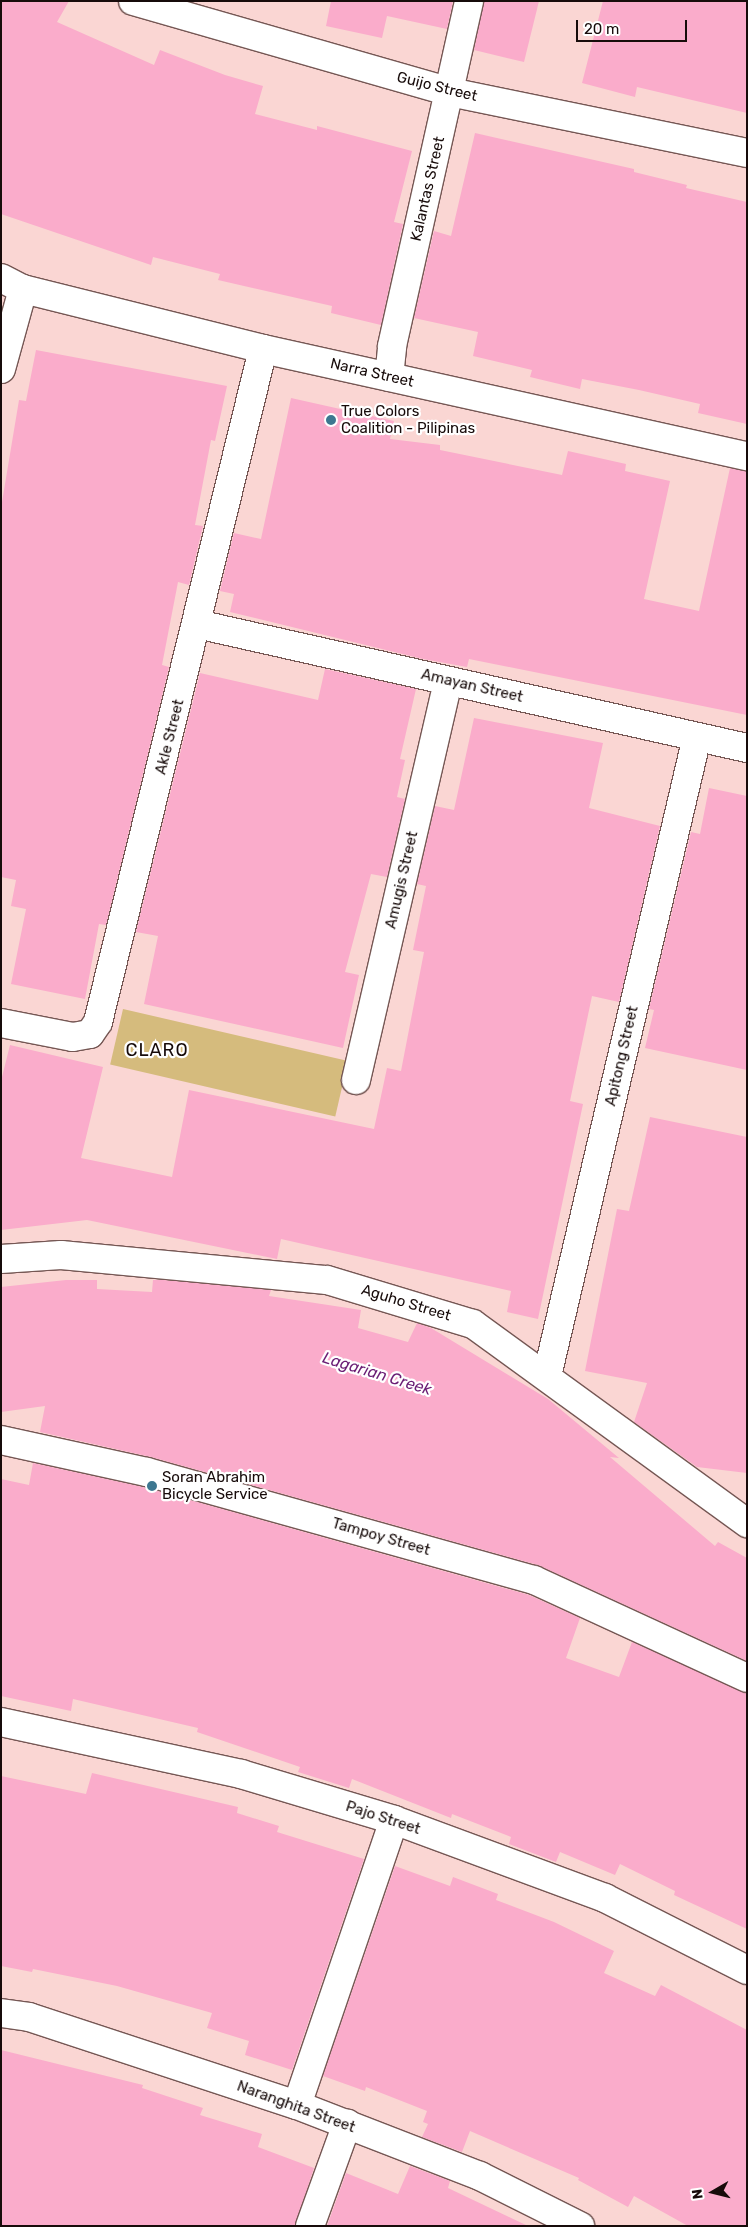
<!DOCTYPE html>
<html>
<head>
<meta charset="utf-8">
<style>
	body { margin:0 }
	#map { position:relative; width:748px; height:2227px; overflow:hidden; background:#fad6d3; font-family:Rubik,sans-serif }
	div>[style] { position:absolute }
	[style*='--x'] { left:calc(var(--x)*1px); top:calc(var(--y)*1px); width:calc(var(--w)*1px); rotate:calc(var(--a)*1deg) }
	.green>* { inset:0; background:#d5bb7d; transform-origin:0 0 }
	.building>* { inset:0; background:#faaccb }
	.roads { filter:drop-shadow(1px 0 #755754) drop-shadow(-1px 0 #755754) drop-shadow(0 1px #755754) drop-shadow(0 -1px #755754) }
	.minor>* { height:28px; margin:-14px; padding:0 14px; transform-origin:14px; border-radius:14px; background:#fff }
	.dots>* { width:14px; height:14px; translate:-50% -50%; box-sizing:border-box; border:2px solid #fff; border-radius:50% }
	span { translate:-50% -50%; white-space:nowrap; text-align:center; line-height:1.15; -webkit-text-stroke:4.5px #fff; paint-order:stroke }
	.street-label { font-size:15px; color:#170b0a }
	.poi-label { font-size:15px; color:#170b0a }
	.left { translate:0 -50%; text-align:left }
	.water-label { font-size:16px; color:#6a1d74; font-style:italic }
	.quarter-label { font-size:18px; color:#170b0a; letter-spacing:1px }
	.frame { position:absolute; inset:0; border:2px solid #170b0a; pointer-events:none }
	.north { position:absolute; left:688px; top:2167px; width:50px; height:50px; -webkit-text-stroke:4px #fff; paint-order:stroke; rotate:262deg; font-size:14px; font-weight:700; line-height:20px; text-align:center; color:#170b0a }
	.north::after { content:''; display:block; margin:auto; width:18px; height:22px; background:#170b0a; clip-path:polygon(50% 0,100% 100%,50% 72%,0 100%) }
	.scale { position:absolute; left:576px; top:20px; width:111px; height:22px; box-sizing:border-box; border:2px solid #170b0a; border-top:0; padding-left:6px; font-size:15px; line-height:18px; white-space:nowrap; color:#170b0a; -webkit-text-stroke:4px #fff; paint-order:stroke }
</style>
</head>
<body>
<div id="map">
	<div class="green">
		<i style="left:123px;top:1009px;width:231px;height:57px;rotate:13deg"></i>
	</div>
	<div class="building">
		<i style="clip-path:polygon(1px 1px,69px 1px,57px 22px,154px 65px,160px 50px,225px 75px,263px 86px,255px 114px,317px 130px,317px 126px,412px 151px,394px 222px,403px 224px,381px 325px,331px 313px,332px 306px,218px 280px,220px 274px,153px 257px,151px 265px,1px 214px)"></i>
		<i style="clip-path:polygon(331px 1px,453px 1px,447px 29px,387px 16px,382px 38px,326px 26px)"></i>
		<i style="clip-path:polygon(484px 1px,539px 1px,524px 62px,474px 50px)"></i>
		<i style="clip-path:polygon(603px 1px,747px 1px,747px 113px,637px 87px,635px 97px,582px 83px)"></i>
		<i style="clip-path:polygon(475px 133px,634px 169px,634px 172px,687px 185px,686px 188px,747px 202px,747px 424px,698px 413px,700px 404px,639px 390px,582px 379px,580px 389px,530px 377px,532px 370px,473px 356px,478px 332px,414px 318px,434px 231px,451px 236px)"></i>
		<i style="clip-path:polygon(36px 350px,227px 386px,215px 441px,211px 440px,195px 525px,203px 526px,189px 585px,178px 582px,162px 665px,169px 667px,106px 925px,99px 924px,85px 999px,11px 984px,26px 909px,11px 906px,16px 880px,1px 877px,1px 508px,19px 400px,26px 401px)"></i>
		<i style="clip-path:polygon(291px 398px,394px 421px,390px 439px,440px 445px,440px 450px,562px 475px,568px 451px,626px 464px,625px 471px,670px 481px,644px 599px,699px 611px,730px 468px,747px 471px,747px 715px,469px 659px,467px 667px,423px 659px,230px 612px,234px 594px,220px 591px,234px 533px,261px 539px)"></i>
		<i style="clip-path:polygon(325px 669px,416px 689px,400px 759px,405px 760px,397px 797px,405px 799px,387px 877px,371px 874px,345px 972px,359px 975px,343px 1048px,144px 1004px,158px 936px,136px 932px,200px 673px,318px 700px)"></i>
		<i style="clip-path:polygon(474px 718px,603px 743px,589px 808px,660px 826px,619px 1002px,592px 996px,570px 1101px,583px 1104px,538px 1319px,507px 1312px,511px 1291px,281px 1239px,277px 1259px,87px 1220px,1px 1230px,1px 1081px,10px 1045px,103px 1067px,81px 1158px,172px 1177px,189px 1090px,374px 1129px,387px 1068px,401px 1071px,424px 952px,413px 950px,426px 886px,417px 884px,435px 806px,454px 810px)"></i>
		<i style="clip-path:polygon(709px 788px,747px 796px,747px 1070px,645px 1048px,654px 1010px,649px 1009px,691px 832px,700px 834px)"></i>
		<i style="clip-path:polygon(650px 1117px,747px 1137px,747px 1473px,697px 1467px,634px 1422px,647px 1383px,585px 1371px,617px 1209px,629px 1211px)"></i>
		<i style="clip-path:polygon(66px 1280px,97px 1280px,97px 1289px,152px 1292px,153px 1280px,164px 1280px,271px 1290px,269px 1296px,361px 1310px,358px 1328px,408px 1342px,417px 1323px,431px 1328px,548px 1399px,619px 1458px,610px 1457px,715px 1546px,718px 1542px,747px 1558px,747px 1661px,538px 1565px,151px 1457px,40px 1432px,45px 1406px,1px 1412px,1px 1287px)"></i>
		<i style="clip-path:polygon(33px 1463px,143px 1487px,529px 1595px,580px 1618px,566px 1658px,619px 1677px,632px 1642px,747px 1693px,747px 1929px,674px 1895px,675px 1891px,620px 1864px,615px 1875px,560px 1852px,556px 1862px,509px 1844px,511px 1837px,452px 1814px,451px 1818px,352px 1779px,349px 1788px,298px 1772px,300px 1767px,197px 1732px,198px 1728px,73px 1699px,71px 1711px,1px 1696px,1px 1479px,29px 1485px)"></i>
		<i style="clip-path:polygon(92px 1773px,238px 1807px,237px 1813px,279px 1826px,277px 1832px,364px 1859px,292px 2070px,245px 2055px,249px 2041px,207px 2028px,212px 2013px,117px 1986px,33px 1969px,32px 1972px,1px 1966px,1px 1776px,86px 1794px)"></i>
		<i style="clip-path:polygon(395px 1866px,450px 1886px,453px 1877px,498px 1894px,496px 1900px,554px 1922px,614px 1951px,604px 1973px,655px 1996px,661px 1985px,747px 2030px,747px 2226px,688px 2226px,634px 2196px,628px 2207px,578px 2180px,579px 2178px,470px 2131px,462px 2152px,422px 2137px,428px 2124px,423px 2122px,427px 2111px,366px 2087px,365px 2091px,323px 2076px)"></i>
		<i style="clip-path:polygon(1px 2050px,143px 2085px,142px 2088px,203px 2108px,200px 2115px,262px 2134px,258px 2147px,314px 2168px,295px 2226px,1px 2226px)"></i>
		<i style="clip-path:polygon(410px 2166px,450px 2181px,448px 2188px,528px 2226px,327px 2226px,346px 2173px,398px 2194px)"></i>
	</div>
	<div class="roads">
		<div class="minor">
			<i style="--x:133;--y:1;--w:330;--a:16"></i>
			<i style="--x:450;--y:92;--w:303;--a:11.6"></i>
			<i style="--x:1;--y:278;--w:25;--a:27"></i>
			<i style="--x:23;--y:289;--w:247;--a:14"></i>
			<i style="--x:263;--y:349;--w:496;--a:12.5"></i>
			<i style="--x:1;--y:369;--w:83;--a:-74.6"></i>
			<i style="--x:389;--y:377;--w:31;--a:-84"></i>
			<i style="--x:392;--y:346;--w:353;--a:-77.4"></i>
			<i style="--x:197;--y:624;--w:564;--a:12.71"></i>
			<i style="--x:1;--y:1023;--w:73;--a:11"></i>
			<i style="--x:73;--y:1037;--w:17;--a:-10"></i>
			<i style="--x:90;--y:1034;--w:14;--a:-56"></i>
			<i style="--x:98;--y:1022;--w:693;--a:-76.22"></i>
			<i style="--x:356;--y:1080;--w:409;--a:-77"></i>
			<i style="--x:1;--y:1259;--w:60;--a:-3.8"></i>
			<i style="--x:61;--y:1255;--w:267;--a:5.4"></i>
			<i style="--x:327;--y:1280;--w:152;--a:16.8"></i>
			<i style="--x:473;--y:1324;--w:339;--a:36"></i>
			<i style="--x:547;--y:1376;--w:656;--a:-76.79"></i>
			<i style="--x:1;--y:1440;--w:149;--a:12.4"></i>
			<i style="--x:147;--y:1472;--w:402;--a:15.6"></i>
			<i style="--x:534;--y:1580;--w:234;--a:24.7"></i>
			<i style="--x:1;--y:1722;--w:246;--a:12.2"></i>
			<i style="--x:241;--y:1774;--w:160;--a:16.7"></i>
			<i style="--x:394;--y:1820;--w:225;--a:20.3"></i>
			<i style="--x:605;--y:1898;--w:159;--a:26.9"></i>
			<i style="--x:1;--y:2013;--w:28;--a:8"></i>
			<i style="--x:29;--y:2017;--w:282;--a:18.2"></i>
			<i style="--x:297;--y:2105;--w:196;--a:21.2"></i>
			<i style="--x:480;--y:2176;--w:112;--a:26.6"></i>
			<i style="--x:297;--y:2105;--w:301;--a:-71.2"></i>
			<i style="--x:310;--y:2226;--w:109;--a:-70.1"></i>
		</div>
	</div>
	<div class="dots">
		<i style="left:331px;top:420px;background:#3d7790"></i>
		<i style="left:152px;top:1486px;background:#3d7790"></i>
	</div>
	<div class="street-label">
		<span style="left:437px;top:87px;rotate:14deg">Guijo Street</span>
		<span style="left:428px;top:189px;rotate:-77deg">Kalantas Street</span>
		<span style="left:372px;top:373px;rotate:13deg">Narra Street</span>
		<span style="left:472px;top:686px;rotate:13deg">Amayan Street</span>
		<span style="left:170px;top:737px;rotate:-76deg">Akle Street</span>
		<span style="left:402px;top:880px;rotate:-77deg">Amugis Street</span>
		<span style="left:622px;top:1056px;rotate:-77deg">Apitong Street</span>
		<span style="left:406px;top:1303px;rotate:17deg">Aguho Street</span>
		<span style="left:381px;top:1537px;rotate:16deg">Tampoy Street</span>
		<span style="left:383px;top:1818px;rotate:18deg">Pajo Street</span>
		<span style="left:296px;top:2107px;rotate:20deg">Naranghita Street</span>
	</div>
	<div class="poi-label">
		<span class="left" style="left:341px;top:420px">True Colors<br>Coalition - Pilipinas</span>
		<span class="left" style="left:162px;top:1486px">Soran Abrahim<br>Bicycle Service</span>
	</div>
	<div class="water-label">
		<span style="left:377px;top:1374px;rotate:17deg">Lagarian Creek</span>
	</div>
	<div class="quarter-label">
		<span style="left:157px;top:1050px">CLARO</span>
	</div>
	<div class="frame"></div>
	<div class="north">N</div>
	<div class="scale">20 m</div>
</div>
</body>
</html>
